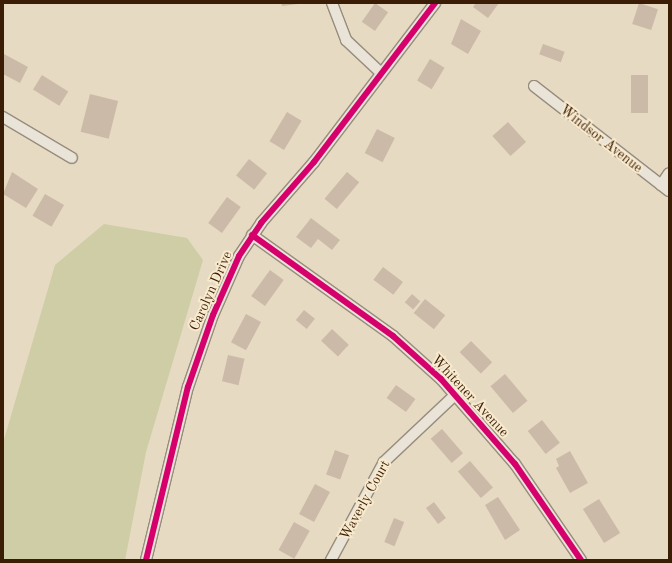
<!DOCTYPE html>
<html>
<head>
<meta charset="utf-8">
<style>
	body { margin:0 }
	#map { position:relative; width:672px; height:563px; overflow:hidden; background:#e6dac2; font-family:"Old Standard TT",serif }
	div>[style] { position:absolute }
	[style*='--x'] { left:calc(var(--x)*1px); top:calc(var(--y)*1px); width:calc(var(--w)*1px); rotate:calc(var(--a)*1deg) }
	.green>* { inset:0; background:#cecda5 }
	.building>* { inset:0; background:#ccbaa9; transform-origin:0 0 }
	.roads { filter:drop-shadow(1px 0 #978c7c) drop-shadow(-1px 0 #978c7c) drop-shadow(0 1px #978c7c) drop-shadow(0 -1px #978c7c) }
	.minor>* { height:10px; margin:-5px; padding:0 5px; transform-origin:5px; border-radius:5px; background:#e9e3d8 }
	.cycleway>* { height:6px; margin:-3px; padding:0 3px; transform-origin:3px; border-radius:3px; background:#d6006c }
	span { translate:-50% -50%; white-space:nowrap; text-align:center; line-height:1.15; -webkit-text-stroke:4px #f8eace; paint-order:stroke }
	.street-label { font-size:14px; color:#3b1d05 }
	.frame { position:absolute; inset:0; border:4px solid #3b1d05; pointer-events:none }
</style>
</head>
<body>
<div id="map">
	<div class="green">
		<i style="clip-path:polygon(104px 224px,187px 238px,203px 260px,146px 452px,125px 560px,3px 560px,3px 443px,55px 265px)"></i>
	</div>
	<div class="building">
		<i style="clip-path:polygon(281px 3px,298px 3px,298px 4px,282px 6px)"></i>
		<i style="left:375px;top:3px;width:16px;height:23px;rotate:35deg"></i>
		<i style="clip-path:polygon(476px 3px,499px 3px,488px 18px,473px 7px)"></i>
		<i style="left:639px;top:3px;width:20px;height:22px;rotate:18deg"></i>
		<i style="clip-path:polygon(461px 19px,481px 31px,468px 54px,451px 44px)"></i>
		<i style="left:543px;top:44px;width:23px;height:11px;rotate:20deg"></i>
		<i style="clip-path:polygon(4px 54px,28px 67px,20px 83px,3px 74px)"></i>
		<i style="left:430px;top:59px;width:17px;height:25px;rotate:31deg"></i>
		<i style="left:42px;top:75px;width:31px;height:17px;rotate:32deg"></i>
		<i style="left:631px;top:75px;width:17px;height:38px"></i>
		<i style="left:90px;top:94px;width:29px;height:39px;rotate:14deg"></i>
		<i style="left:287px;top:112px;width:17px;height:34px;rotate:31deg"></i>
		<i style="left:508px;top:122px;width:27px;height:21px;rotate:48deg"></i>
		<i style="left:377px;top:129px;width:20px;height:27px;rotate:27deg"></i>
		<i style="left:249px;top:159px;width:23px;height:21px;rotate:38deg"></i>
		<i style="clip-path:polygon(12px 172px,38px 189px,26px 208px,3px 194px)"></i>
		<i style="left:347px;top:172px;width:16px;height:35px;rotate:40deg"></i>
		<i style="left:45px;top:194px;width:22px;height:25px;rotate:30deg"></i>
		<i style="left:227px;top:197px;width:17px;height:32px;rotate:36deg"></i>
		<i style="clip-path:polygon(311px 218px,340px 240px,332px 250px,318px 239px,311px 248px,296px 237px)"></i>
		<i style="left:383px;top:267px;width:25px;height:16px;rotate:37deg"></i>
		<i style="left:270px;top:270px;width:17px;height:32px;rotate:36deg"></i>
		<i style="left:412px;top:294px;width:11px;height:11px;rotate:41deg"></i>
		<i style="left:425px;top:299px;width:26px;height:18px;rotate:39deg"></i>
		<i style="left:304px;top:310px;width:14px;height:13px;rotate:39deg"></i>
		<i style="left:246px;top:314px;width:17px;height:32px;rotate:28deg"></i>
		<i style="left:332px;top:329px;width:23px;height:16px;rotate:43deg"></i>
		<i style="left:471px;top:341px;width:30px;height:16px;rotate:45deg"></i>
		<i style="left:228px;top:355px;width:17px;height:27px;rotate:13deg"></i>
		<i style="left:505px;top:374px;width:35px;height:19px;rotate:50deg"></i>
		<i style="left:396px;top:385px;width:24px;height:16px;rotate:36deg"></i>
		<i style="left:542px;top:420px;width:29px;height:18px;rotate:52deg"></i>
		<i style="left:442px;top:429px;width:32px;height:15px;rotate:49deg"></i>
		<i style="left:335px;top:450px;width:15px;height:26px;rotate:20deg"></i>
		<i style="clip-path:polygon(570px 451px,588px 483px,570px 493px,556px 468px,559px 466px,556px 459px)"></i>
		<i style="left:470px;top:461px;width:35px;height:16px;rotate:49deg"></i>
		<i style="left:315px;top:484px;width:17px;height:34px;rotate:28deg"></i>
		<i style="clip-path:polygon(498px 497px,520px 530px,505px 540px,485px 505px)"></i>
		<i style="left:599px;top:499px;width:40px;height:19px;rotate:58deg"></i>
		<i style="left:434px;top:502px;width:20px;height:10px;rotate:53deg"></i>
		<i style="left:394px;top:518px;width:11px;height:26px;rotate:22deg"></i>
		<i style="left:294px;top:522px;width:18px;height:32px;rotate:29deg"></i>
	</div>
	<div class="roads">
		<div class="minor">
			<i style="--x:332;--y:3;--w:40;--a:69"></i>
			<i style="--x:346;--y:40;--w:48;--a:43.3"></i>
			<i style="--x:534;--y:86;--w:171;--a:37.9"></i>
			<i style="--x:3;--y:117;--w:80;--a:30.7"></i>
			<i style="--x:661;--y:185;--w:14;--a:-56"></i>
			<i style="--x:252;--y:235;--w:173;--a:35.6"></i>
			<i style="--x:393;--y:336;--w:64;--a:41.9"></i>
			<i style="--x:441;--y:379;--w:113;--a:49"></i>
			<i style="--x:515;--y:464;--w:116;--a:55.5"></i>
			<i style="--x:146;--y:560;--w:178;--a:-76.4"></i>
			<i style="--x:188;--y:387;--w:76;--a:-70.9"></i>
			<i style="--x:213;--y:315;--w:64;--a:-66.2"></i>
			<i style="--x:239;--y:256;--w:40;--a:-56"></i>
			<i style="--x:261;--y:223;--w:81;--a:-49"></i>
			<i style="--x:314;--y:162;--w:200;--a:-52.7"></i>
			<i style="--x:331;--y:560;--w:111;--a:-61.6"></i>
			<i style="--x:384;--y:462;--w:99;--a:-43.4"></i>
		</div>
	</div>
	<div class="cycleway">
		<i style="--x:252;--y:235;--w:173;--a:35.6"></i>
		<i style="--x:393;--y:336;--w:64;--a:41.9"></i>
		<i style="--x:441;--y:379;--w:113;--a:49"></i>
		<i style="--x:515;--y:464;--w:116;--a:55.5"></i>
		<i style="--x:146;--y:560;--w:178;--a:-76.4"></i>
		<i style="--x:188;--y:387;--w:76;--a:-70.9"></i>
		<i style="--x:213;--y:315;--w:64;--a:-66.2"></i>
		<i style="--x:239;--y:256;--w:40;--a:-56"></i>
		<i style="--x:261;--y:223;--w:81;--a:-49"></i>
		<i style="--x:314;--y:162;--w:200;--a:-52.7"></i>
	</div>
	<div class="street-label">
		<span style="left:601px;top:139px;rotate:38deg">Windsor Avenue</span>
		<span style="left:211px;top:291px;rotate:-66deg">Carolyn Drive</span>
		<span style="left:470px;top:396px;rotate:47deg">Whitener Avenue</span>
		<span style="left:365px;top:500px;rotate:-61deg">Waverly Court</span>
	</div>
	<div class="frame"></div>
</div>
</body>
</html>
